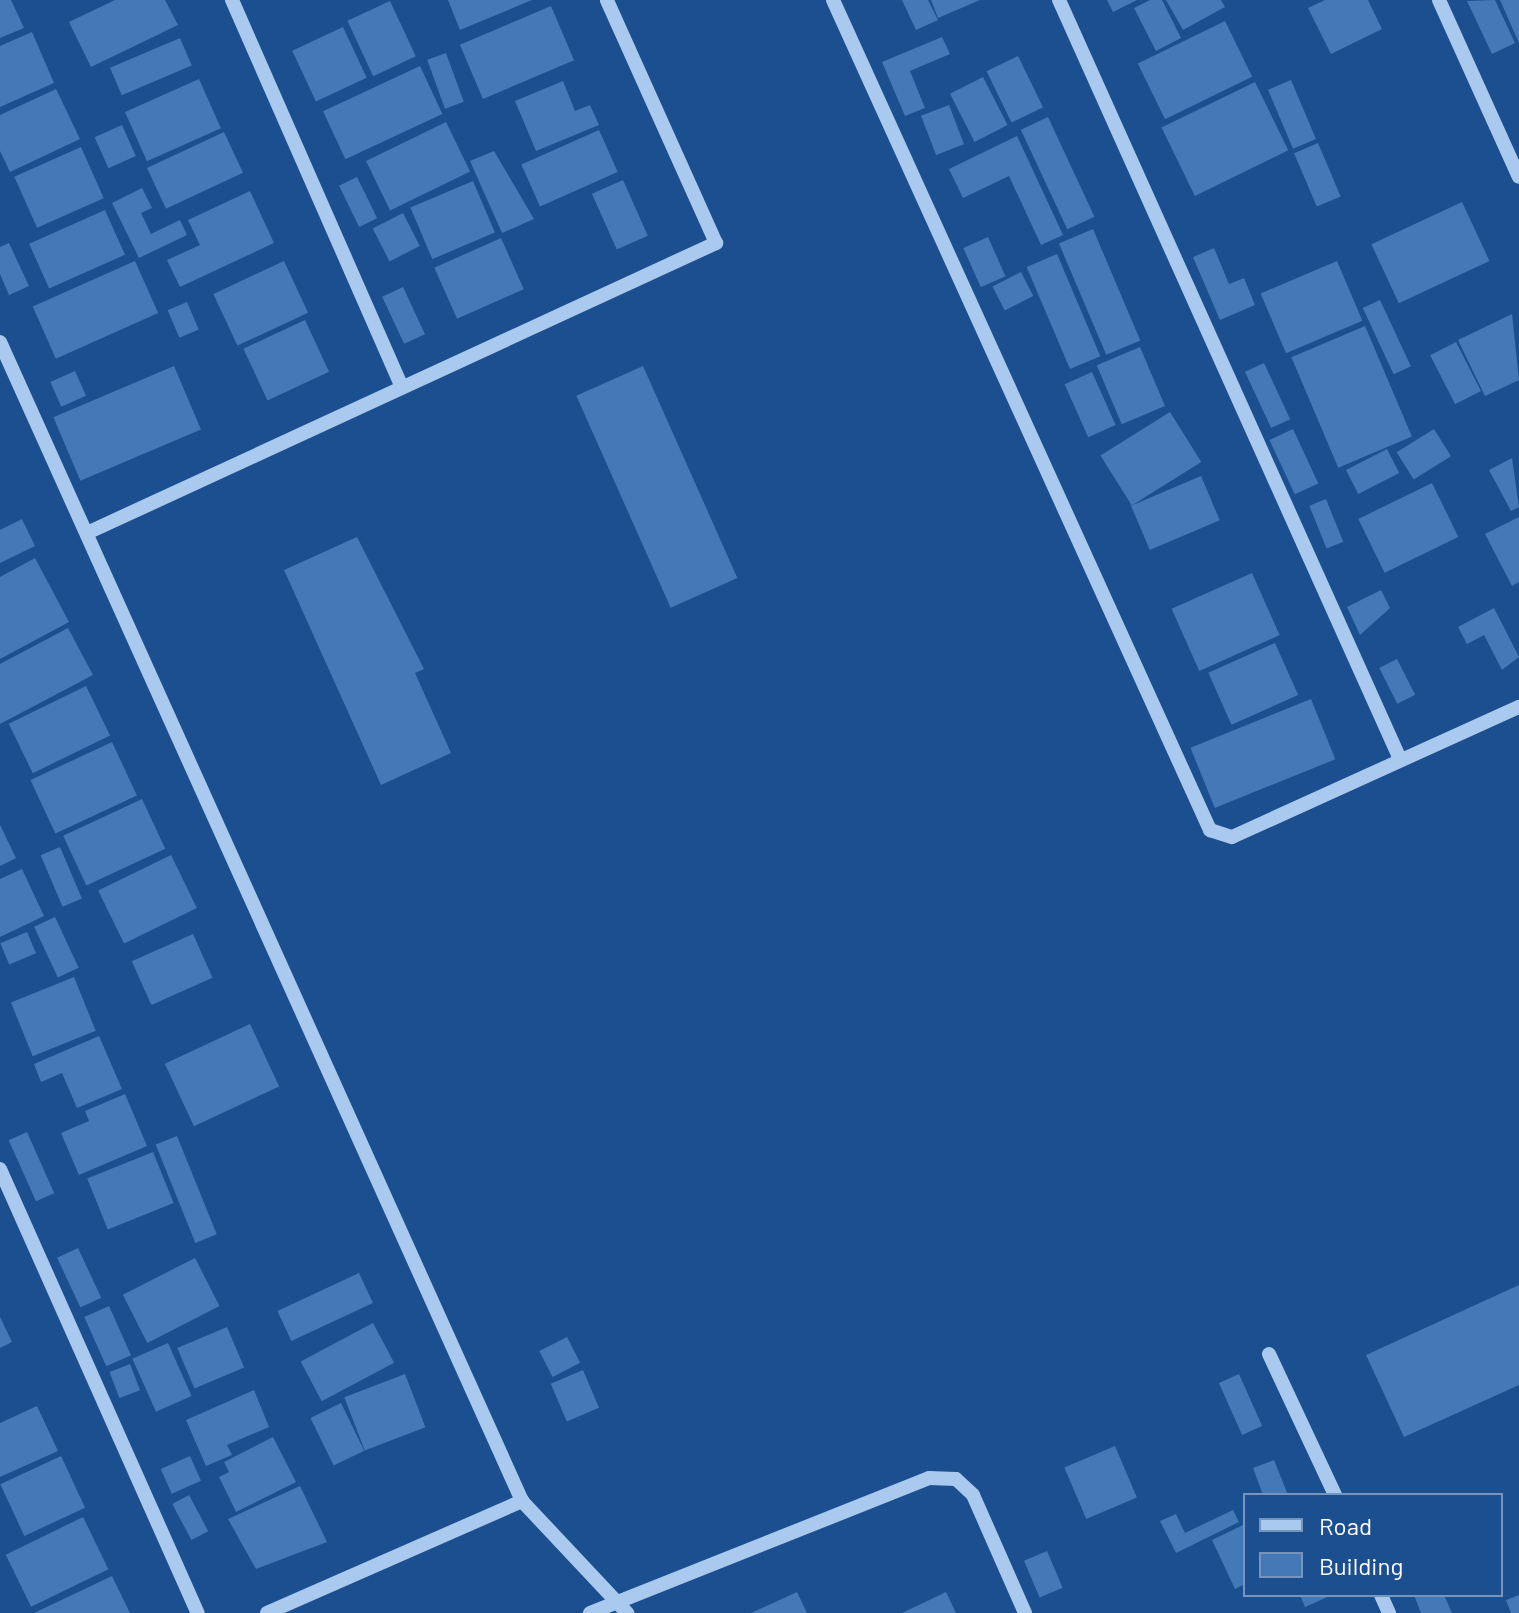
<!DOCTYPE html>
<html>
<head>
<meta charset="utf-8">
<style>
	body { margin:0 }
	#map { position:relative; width:1519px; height:1613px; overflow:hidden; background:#1b4f8f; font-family:Barlow,sans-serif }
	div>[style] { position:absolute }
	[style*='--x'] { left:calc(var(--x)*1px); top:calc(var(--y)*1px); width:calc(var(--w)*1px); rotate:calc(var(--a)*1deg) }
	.building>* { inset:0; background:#4478b7; transform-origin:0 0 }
	.minor>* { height:14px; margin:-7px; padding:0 7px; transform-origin:7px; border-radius:7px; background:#a9c9ee }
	span { translate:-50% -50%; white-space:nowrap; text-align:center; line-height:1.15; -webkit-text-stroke:8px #1b4f8f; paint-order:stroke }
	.legend { position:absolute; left:1243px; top:1493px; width:260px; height:104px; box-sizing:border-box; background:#1b4f8f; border:2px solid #7695bc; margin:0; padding:10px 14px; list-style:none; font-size:24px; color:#fff }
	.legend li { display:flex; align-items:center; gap:16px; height:40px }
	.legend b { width:40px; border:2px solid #7695bc }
</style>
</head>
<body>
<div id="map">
	<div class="building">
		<i style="clip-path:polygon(0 0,11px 0,24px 28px,0 38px)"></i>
		<i style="clip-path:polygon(115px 0,165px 0,178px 25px,91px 67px,69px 22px)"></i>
		<i style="clip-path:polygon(448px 0,532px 0,460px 30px)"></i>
		<i style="clip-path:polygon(902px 0,928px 0,938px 20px,916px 30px)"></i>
		<i style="clip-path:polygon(931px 0,980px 0,938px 18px)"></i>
		<i style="clip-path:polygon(1107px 0,1137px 0,1113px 12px)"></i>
		<i style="clip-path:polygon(1150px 0,1162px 0,1181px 38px,1156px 51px,1134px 8px)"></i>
		<i style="clip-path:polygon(1166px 0,1221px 0,1225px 7px,1183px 30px)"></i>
		<i style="clip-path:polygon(1325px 0,1368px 0,1382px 29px,1331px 54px,1308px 8px)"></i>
		<i style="clip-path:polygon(1495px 0,1515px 43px,1492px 54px,1467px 1px)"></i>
		<i style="clip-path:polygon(1500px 0,1519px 0,1519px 43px)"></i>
		<i style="left:390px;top:1px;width:61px;height:47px;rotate:65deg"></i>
		<i style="left:551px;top:6px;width:59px;height:99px;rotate:67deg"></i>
		<i style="left:1225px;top:21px;width:62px;height:97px;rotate:64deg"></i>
		<i style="left:343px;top:27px;width:56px;height:56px;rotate:65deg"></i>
		<i style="clip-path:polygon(32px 32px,54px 83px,0 107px,0 46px)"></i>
		<i style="clip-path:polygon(942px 37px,950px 54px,910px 71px,925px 108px,905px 116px,882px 62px)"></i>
		<i style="left:180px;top:38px;width:30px;height:76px;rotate:67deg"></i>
		<i style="left:446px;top:53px;width:52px;height:20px;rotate:70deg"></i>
		<i style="left:1018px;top:56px;width:57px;height:35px;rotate:64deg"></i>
		<i style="left:420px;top:66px;width:53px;height:107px;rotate:65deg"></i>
		<i style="left:983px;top:77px;width:54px;height:37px;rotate:63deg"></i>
		<i style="left:199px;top:79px;width:54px;height:81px;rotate:66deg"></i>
		<i style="left:1291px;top:80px;width:64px;height:25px;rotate:67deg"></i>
		<i style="clip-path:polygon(563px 81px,575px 111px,590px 105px,599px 125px,536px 151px,515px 101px)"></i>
		<i style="left:1255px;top:82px;width:76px;height:104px;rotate:64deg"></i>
		<i style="clip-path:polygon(56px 89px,80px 139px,10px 172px,0 151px,0 115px)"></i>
		<i style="left:949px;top:105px;width:42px;height:30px;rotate:69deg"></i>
		<i style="left:1048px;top:117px;width:110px;height:30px;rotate:65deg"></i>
		<i style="left:446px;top:122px;width:55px;height:89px;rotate:64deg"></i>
		<i style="left:122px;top:125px;width:34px;height:30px;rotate:66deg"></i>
		<i style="left:599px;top:130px;width:46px;height:85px;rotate:66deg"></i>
		<i style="left:224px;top:132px;width:45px;height:85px;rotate:65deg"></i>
		<i style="clip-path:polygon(1017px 136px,1063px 235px,1041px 245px,1009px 176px,963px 198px,949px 169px)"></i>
		<i style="left:1318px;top:143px;width:58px;height:26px;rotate:67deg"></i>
		<i style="left:81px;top:147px;width:56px;height:73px;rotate:66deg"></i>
		<i style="clip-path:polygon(494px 151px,534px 219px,502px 233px,470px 161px)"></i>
		<i style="left:357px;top:177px;width:46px;height:20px;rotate:64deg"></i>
		<i style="left:623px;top:180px;width:61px;height:34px;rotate:66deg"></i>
		<i style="left:473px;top:181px;width:56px;height:68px;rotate:67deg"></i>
		<i style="clip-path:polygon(142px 188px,152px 208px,141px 213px,151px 234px,180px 220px,187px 235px,139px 258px,112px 203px)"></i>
		<i style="clip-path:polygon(250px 191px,274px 243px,180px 287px,167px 260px,200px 245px,188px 220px)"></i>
		<i style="left:1462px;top:202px;width:65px;height:100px;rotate:65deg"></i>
		<i style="left:105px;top:210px;width:49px;height:83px;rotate:66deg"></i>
		<i style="left:403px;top:213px;width:37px;height:34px;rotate:63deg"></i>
		<i style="left:1093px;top:229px;width:121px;height:37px;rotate:67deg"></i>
		<i style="left:988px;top:237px;width:43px;height:27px;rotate:66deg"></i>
		<i style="left:501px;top:238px;width:56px;height:73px;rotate:66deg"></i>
		<i style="clip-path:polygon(9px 243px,29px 286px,9px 295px,0 274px,0 247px)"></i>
		<i style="clip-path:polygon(1214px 248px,1229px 284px,1244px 278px,1255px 305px,1220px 320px,1193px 257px)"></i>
		<i style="left:1057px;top:254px;width:111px;height:33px;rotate:67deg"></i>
		<i style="left:135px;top:261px;width:57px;height:112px;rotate:66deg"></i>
		<i style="left:284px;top:261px;width:57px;height:78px;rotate:65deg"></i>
		<i style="left:1337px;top:261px;width:65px;height:83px;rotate:67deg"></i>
		<i style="left:1021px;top:272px;width:27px;height:32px;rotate:63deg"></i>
		<i style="left:403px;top:287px;width:52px;height:23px;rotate:65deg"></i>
		<i style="left:1380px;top:300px;width:73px;height:19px;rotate:65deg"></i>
		<i style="left:187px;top:302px;width:30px;height:21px;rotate:67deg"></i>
		<i style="clip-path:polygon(1512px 314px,1519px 380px,1485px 396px,1458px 340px)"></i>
		<i style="left:305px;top:320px;width:57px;height:68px;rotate:65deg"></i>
		<i style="left:1365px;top:326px;width:120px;height:80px;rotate:67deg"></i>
		<i style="left:1456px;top:342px;width:55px;height:29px;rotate:63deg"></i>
		<i style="left:1140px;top:347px;width:64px;height:47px;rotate:67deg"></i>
		<i style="left:1264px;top:363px;width:62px;height:21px;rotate:65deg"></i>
		<i style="left:174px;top:366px;width:69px;height:131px;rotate:67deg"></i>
		<i style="left:643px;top:366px;width:232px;height:73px;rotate:66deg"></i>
		<i style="left:75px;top:371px;width:27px;height:27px;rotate:66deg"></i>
		<i style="left:1092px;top:372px;width:58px;height:30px;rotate:66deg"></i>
		<i style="left:1170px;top:412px;width:59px;height:82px;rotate:58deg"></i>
		<i style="left:1293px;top:429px;width:60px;height:26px;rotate:65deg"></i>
		<i style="left:1434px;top:429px;width:32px;height:44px;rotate:58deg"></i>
		<i style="left:1387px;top:449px;width:27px;height:46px;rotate:63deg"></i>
		<i style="clip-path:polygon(1512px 458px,1519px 507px,1511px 511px,1489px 470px)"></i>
		<i style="left:1201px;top:476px;width:48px;height:76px;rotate:67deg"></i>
		<i style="left:1432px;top:483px;width:60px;height:82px;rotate:64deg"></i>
		<i style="left:1326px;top:499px;width:46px;height:18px;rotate:68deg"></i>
		<i style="clip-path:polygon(1519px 517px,1519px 582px,1512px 586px,1485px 534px)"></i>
		<i style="clip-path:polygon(22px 519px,35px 546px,0 563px,0 530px)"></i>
		<i style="clip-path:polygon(357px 537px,424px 669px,415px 673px,451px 753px,381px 785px,284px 570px)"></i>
		<i style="clip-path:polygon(35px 558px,69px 622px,0 659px,0 577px)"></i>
		<i style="left:1252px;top:573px;width:68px;height:88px;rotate:66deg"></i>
		<i style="clip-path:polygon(1381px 590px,1390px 608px,1360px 635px,1347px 607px)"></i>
		<i style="clip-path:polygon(1494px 608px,1519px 657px,1502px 670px,1484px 635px,1467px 644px,1458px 627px)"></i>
		<i style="clip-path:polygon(68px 628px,93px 675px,0 724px,0 664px)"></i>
		<i style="left:1275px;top:643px;width:57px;height:73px;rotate:66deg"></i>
		<i style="left:1397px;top:659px;width:40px;height:20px;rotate:63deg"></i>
		<i style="left:86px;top:686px;width:55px;height:86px;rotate:64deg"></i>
		<i style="left:1311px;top:699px;width:65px;height:130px;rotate:68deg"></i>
		<i style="left:112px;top:742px;width:59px;height:90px;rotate:65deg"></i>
		<i style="left:142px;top:799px;width:55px;height:87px;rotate:65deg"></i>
		<i style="clip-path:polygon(0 825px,16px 858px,0 866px)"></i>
		<i style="left:60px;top:847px;width:56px;height:21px;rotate:67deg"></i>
		<i style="left:171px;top:855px;width:59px;height:81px;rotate:64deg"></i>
		<i style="clip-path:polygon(22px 869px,44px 916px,0 937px,0 879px)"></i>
		<i style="left:55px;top:917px;width:56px;height:23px;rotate:65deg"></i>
		<i style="left:27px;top:932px;width:23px;height:29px;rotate:67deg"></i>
		<i style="left:193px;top:934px;width:48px;height:67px;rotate:66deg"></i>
		<i style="left:74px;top:977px;width:58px;height:68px;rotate:68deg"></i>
		<i style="left:250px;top:1024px;width:69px;height:94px;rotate:65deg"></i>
		<i style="clip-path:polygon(99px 1036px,122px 1089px,77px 1108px,62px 1073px,41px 1082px,34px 1064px)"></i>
		<i style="clip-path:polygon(125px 1094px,147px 1146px,79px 1175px,61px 1133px,89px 1121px,85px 1111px)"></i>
		<i style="left:27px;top:1132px;width:67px;height:20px;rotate:66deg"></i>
		<i style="left:177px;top:1136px;width:106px;height:23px;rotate:68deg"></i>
		<i style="left:153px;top:1152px;width:55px;height:71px;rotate:68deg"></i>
		<i style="left:78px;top:1248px;width:55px;height:23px;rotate:65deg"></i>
		<i style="left:195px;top:1258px;width:54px;height:81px;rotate:63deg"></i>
		<i style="left:359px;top:1273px;width:33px;height:90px;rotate:65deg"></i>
		<i style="clip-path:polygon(1519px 1285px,1519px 1385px,1404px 1437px,1366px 1355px)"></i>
		<i style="left:109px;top:1306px;width:54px;height:27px;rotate:66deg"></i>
		<i style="clip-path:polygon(0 1317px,12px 1342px,0 1348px)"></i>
		<i style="left:373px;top:1323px;width:45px;height:82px;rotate:62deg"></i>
		<i style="left:227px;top:1327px;width:44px;height:54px;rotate:67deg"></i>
		<i style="left:567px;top:1337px;width:29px;height:31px;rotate:63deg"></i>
		<i style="left:168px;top:1343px;width:58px;height:39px;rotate:66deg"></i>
		<i style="left:130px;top:1364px;width:28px;height:22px;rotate:69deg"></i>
		<i style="left:583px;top:1370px;width:41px;height:35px;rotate:67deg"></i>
		<i style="left:405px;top:1374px;width:57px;height:65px;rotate:69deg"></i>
		<i style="left:1239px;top:1374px;width:57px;height:22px;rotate:66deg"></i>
		<i style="clip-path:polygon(254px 1390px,269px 1427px,227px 1445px,232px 1455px,206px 1466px,186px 1420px)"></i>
		<i style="left:341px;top:1403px;width:53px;height:34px;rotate:64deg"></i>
		<i style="clip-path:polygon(37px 1406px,58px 1451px,0 1477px,0 1423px)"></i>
		<i style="clip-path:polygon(273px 1437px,296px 1482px,236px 1512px,219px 1477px,229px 1472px,224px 1462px)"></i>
		<i style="left:1115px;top:1446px;width:56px;height:55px;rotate:67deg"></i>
		<i style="left:61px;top:1456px;width:57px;height:67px;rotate:65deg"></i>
		<i style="left:190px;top:1456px;width:27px;height:32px;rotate:66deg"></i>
		<i style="clip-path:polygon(1274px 1460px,1288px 1495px,1263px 1495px,1253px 1468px)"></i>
		<i style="clip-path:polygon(300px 1486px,327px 1542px,256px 1569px,228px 1519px)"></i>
		<i style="left:189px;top:1495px;width:41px;height:19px;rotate:62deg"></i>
		<i style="clip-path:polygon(1233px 1510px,1239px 1522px,1176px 1553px,1160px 1521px,1176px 1514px,1185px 1533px)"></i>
		<i style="left:83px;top:1517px;width:58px;height:86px;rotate:64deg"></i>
		<i style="clip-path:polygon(1245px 1524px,1245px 1584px,1235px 1589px,1212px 1540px)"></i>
		<i style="left:1047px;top:1551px;width:40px;height:25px;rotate:67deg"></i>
		<i style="clip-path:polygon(112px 1576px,130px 1613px,34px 1613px)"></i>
		<i style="clip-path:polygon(797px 1592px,807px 1613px,751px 1613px)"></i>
		<i style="clip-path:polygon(946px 1592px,956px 1613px,902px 1613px)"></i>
		<i style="clip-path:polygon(1300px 1595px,1332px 1595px,1305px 1607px)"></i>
		<i style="clip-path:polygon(1414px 1595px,1444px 1595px,1452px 1613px,1421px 1613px)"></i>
		<i style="clip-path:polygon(1519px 1595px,1519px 1613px,1511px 1613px,1506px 1600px)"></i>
	</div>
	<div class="minor">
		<i style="--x:232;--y:0;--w:423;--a:66.3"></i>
		<i style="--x:833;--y:0;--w:912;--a:65.57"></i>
		<i style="--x:1210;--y:830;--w:23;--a:18"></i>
		<i style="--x:1232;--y:837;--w:315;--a:-24.4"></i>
		<i style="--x:1059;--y:0;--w:832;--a:65.81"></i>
		<i style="--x:1439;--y:0;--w:194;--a:65.7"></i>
		<i style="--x:0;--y:342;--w:1271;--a:65.75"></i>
		<i style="--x:522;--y:1501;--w:154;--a:46.8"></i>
		<i style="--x:87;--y:533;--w:693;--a:-24.75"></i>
		<i style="--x:716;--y:243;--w:266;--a:-114.2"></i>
		<i style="--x:0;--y:1169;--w:486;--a:66"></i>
		<i style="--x:1269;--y:1354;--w:156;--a:64.9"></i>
		<i style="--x:1381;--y:1595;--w:20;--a:66"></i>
		<i style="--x:267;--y:1613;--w:279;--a:-23.7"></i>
		<i style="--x:590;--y:1613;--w:365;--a:-21.7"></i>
		<i style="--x:929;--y:1478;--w:27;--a:2"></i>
		<i style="--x:956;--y:1479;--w:23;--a:43"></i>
		<i style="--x:973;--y:1495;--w:129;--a:66.2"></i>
	</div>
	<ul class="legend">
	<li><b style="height:10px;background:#a9c9ee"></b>Road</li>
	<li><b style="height:22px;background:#4478b7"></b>Building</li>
	</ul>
</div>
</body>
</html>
